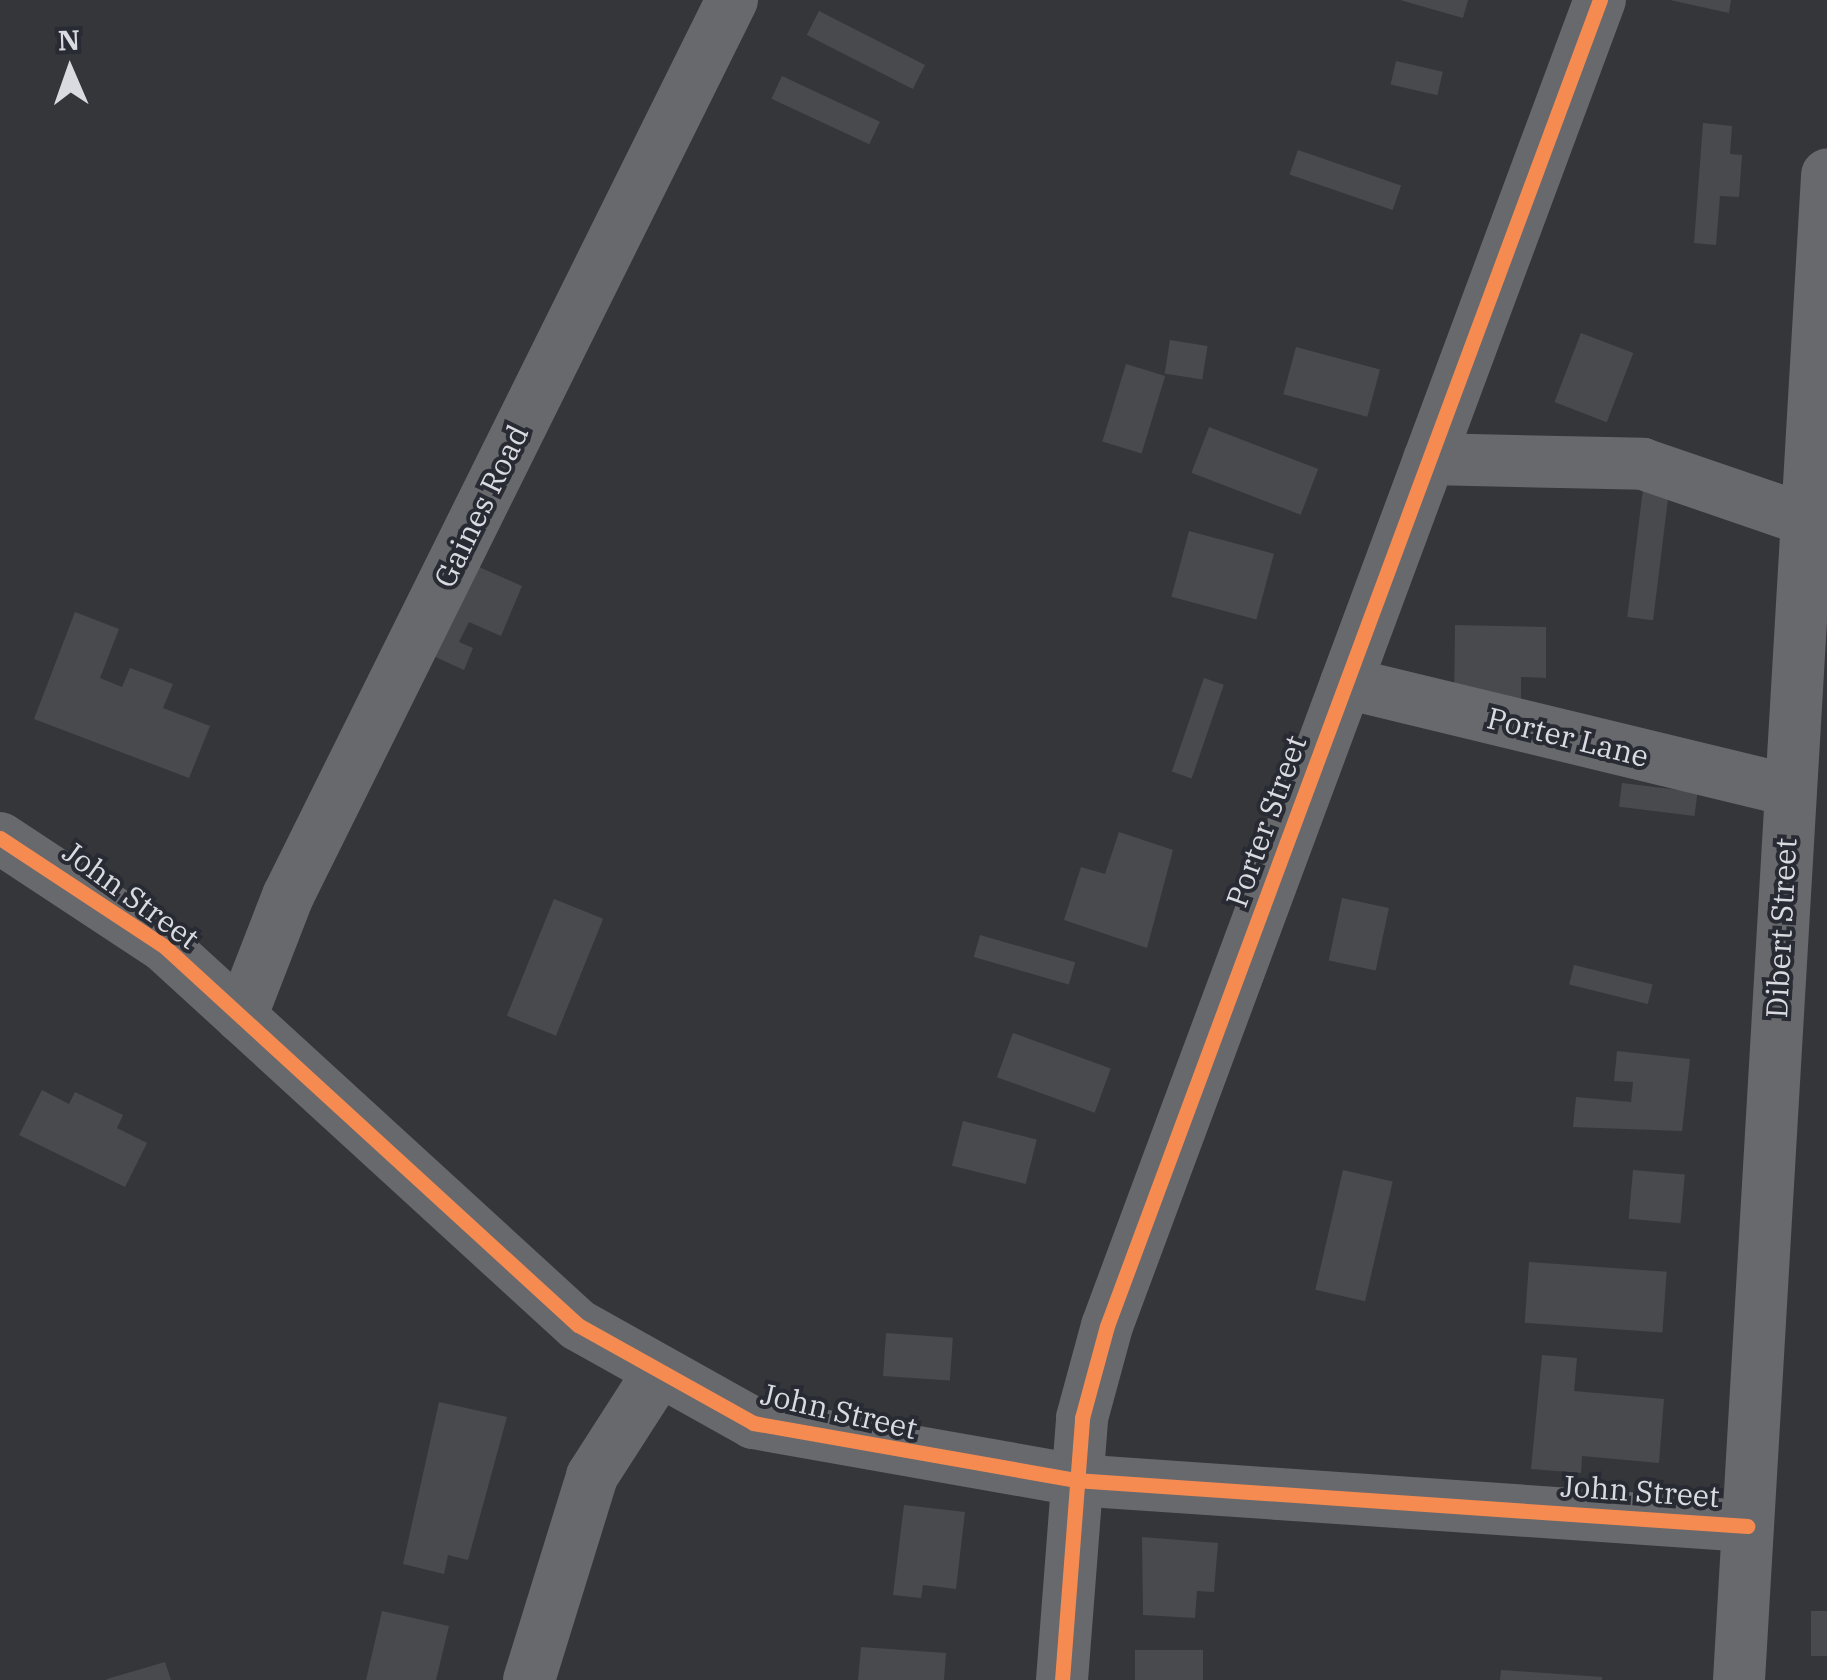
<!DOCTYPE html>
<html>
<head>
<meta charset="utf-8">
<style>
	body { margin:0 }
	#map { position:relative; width:1827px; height:1680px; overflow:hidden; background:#35363a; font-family:"IBM Plex Serif",serif }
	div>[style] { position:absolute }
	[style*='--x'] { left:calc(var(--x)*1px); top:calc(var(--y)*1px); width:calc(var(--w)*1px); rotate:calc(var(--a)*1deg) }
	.building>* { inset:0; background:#494a4e; transform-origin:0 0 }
	.minor>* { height:52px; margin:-26px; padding:0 26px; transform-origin:26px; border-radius:26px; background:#68696c }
	.cycleway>* { height:15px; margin:-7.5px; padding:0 7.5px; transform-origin:7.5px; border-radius:7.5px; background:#f68b52 }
	span { translate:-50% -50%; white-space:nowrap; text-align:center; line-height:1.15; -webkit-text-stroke:8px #282b33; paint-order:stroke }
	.street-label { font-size:30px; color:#dadbe1 }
	.north { position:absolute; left:20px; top:20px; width:100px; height:100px; -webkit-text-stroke:8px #282b33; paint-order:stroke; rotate:358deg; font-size:28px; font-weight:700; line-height:40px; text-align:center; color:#dadbe1 }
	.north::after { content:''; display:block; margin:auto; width:35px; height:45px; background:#dadbe1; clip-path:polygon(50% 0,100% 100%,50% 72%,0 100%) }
</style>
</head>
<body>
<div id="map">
	<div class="building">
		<i style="clip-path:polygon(1400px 0,1468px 0,1463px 18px)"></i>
		<i style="clip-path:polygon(1670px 0,1731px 0,1729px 13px)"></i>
		<i style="left:819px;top:11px;width:119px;height:27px;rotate:27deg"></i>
		<i style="left:1396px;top:61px;width:48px;height:24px;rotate:13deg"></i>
		<i style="left:782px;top:76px;width:108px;height:25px;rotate:25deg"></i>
		<i style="clip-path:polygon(1703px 123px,1732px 126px,1730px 154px,1742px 155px,1739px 197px,1720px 196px,1716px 245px,1694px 243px)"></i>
		<i style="left:1298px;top:150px;width:109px;height:26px;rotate:19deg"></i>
		<i style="left:1581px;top:333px;width:56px;height:74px;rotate:21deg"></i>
		<i style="left:1170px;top:340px;width:38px;height:34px;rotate:9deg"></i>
		<i style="left:1296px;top:347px;width:87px;height:49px;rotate:15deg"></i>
		<i style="left:1126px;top:364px;width:41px;height:81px;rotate:17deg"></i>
		<i style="left:1209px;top:427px;width:117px;height:49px;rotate:21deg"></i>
		<i style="left:1643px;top:489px;width:26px;height:129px;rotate:7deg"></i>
		<i style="left:1189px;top:531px;width:88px;height:68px;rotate:15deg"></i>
		<i style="clip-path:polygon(470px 563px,522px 586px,501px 636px,469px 622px,459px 642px,473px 648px,464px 670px,429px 654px)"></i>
		<i style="clip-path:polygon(75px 612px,119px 629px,100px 678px,122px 687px,130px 668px,173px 684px,163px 708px,210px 726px,189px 778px,34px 719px)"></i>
		<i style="clip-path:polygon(1455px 625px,1546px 627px,1546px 678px,1521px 677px,1521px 711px,1454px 710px)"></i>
		<i style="left:1204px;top:678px;width:21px;height:99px;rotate:19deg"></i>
		<i style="left:1622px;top:783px;width:76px;height:24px;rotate:7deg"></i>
		<i style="clip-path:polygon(1119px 832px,1173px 850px,1147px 948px,1064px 920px,1081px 867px,1105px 874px)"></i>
		<i style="left:1342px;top:898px;width:48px;height:64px;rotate:12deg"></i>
		<i style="left:554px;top:899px;width:53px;height:126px;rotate:22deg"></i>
		<i style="left:980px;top:935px;width:99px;height:23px;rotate:16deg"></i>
		<i style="left:1574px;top:965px;width:81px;height:20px;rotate:14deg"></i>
		<i style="left:1013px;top:1033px;width:104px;height:47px;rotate:20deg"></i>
		<i style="clip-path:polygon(1617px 1051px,1690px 1059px,1682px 1131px,1573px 1127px,1576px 1097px,1631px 1102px,1633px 1082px,1614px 1081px)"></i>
		<i style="clip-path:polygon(42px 1090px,69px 1104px,75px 1092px,123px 1115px,117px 1128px,147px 1143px,125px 1187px,19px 1135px)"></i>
		<i style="left:963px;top:1121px;width:76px;height:46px;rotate:14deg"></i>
		<i style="left:1343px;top:1170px;width:51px;height:123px;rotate:13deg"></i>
		<i style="left:1633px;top:1170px;width:52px;height:49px;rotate:5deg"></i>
		<i style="left:1529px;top:1262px;width:138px;height:61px;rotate:4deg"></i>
		<i style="left:886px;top:1333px;width:67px;height:43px;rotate:4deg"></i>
		<i style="clip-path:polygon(1542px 1355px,1577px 1358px,1574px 1391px,1664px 1399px,1659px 1463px,1582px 1456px,1581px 1473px,1531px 1469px)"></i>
		<i style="clip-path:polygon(439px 1402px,507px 1417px,468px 1560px,448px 1555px,444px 1574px,403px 1564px)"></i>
		<i style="clip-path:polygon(904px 1505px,965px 1512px,956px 1589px,923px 1585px,921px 1598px,893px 1595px)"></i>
		<i style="clip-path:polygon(1142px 1537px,1218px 1543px,1214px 1592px,1197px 1591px,1195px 1618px,1143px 1615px)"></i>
		<i style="clip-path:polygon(382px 1611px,449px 1626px,436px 1680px,366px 1680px)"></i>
		<i style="left:1811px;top:1611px;width:16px;height:45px"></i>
		<i style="clip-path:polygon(861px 1647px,946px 1653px,944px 1680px,858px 1680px)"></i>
		<i style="left:1135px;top:1650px;width:68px;height:30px"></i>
		<i style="clip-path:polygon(165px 1662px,171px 1680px,107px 1680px,107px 1679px)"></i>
		<i style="clip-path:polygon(1501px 1670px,1602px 1677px,1602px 1680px,1500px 1680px)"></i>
	</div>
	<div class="minor">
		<i style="--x:1429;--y:459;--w:214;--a:1.3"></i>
		<i style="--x:1643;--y:464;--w:170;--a:18.9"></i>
		<i style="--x:1346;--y:683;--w:456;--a:13.6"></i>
		<i style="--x:0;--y:838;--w:198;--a:33.4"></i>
		<i style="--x:165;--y:947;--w:560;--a:42.47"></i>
		<i style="--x:578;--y:1325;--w:201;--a:29.2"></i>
		<i style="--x:753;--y:1423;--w:327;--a:10"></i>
		<i style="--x:1075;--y:1480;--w:674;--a:3.92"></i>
		<i style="--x:241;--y:1017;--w:130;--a:-68.8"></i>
		<i style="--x:288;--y:896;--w:1000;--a:-63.64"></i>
		<i style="--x:529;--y:1680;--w:214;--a:-72.8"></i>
		<i style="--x:592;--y:1476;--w:122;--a:-57.3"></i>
		<i style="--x:1062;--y:1680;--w:263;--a:-85.6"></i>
		<i style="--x:1082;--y:1418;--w:95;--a:-74.8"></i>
		<i style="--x:1107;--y:1326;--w:1415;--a:-69.61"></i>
		<i style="--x:1739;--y:1680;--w:1508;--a:-86.65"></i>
	</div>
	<div class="cycleway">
		<i style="--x:0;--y:838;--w:198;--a:33.4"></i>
		<i style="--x:165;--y:947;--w:560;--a:42.47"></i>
		<i style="--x:578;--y:1325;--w:201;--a:29.2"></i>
		<i style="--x:753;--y:1423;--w:327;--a:10"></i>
		<i style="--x:1075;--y:1480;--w:674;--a:3.92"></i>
		<i style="--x:1062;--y:1680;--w:263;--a:-85.6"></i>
		<i style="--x:1082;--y:1418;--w:95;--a:-74.8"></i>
		<i style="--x:1107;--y:1326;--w:1415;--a:-69.61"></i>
	</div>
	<div class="street-label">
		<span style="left:481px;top:506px;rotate:-64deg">Gaines Road</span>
		<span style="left:1568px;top:737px;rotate:14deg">Porter Lane</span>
		<span style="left:1266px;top:821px;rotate:-70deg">Porter Street</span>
		<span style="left:131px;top:895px;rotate:36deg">John Street</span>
		<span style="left:1781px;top:928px;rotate:-87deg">Dibert Street</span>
		<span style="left:839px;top:1411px;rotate:13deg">John Street</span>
		<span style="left:1640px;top:1491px;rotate:4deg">John Street</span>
	</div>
	<div class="north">N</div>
</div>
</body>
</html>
